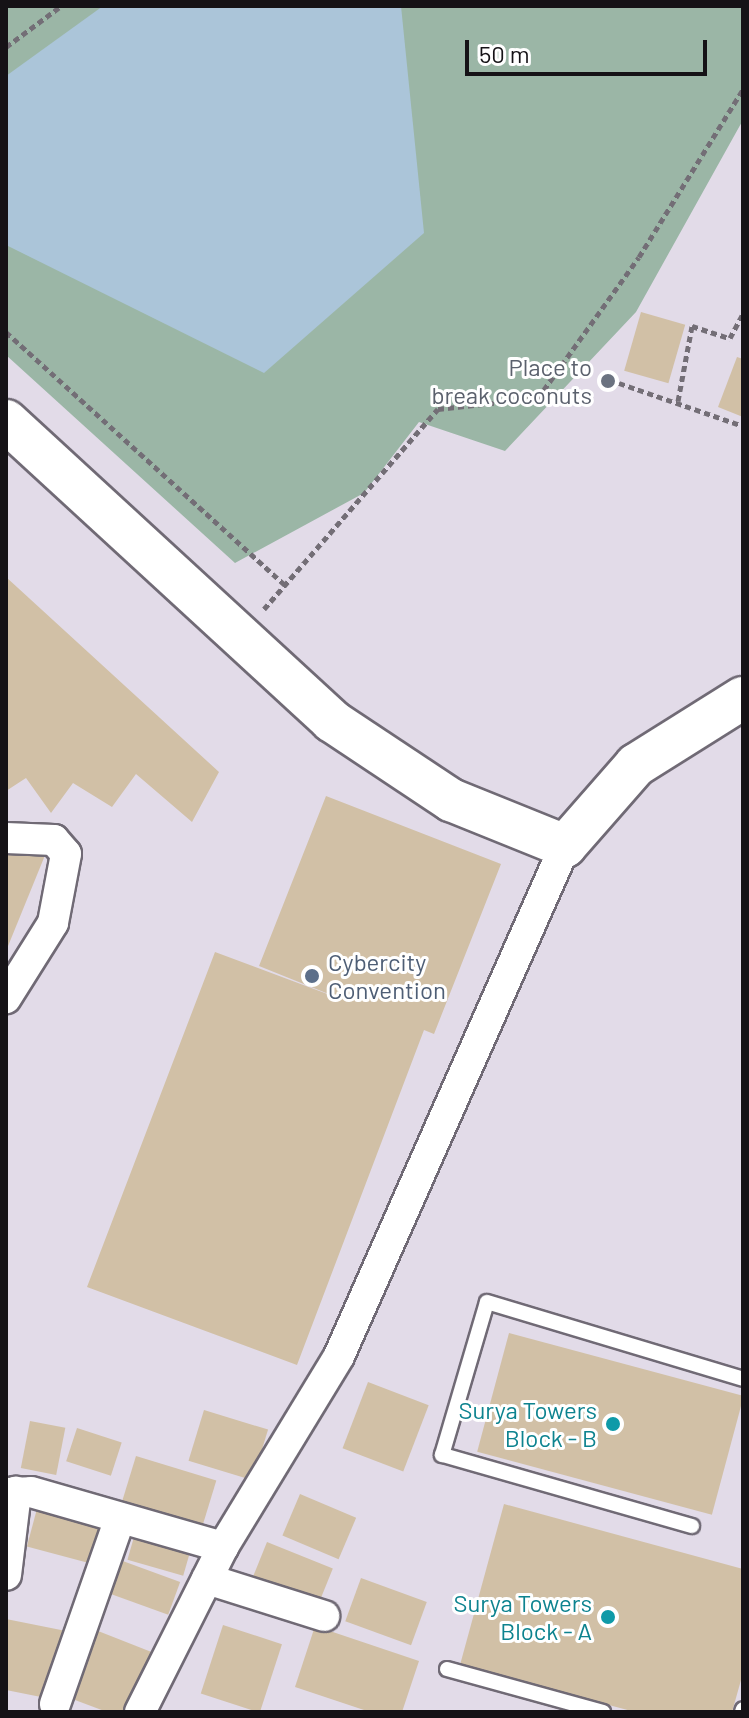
<!DOCTYPE html>
<html>
<head>
<meta charset="utf-8">
<style>
	body { margin:0 }
	#map { position:relative; width:749px; height:1718px; overflow:hidden; background:#e2dbe8; font-family:Barlow,sans-serif }
	div>[style] { position:absolute }
	[style*='--x'] { left:calc(var(--x)*1px); top:calc(var(--y)*1px); width:calc(var(--w)*1px); rotate:calc(var(--a)*1deg) }
	.green>* { inset:0; background:#9bb6a6 }
	.water>* { inset:0; background:#abc5d9 }
	.building>* { inset:0; background:#d1c0a6; transform-origin:0 0 }
	.path>* { height:5px; margin-top:-2.5px; transform-origin:0; background:repeating-linear-gradient(90deg,#736e76 0 6px,transparent 0 10px) }
	.roads { filter:drop-shadow(2px 0 #706a75) drop-shadow(-2px 0 #706a75) drop-shadow(0 2px #706a75) drop-shadow(0 -2px #706a75) }
	.lane>* { height:14px; margin:-7px; padding:0 7px; transform-origin:7px; border-radius:7px; background:#fff }
	.street>* { height:30px; margin:-15px; padding:0 15px; transform-origin:15px; border-radius:15px; background:#fff }
	.secondary>* { height:42px; margin:-21px; padding:0 21px; transform-origin:21px; border-radius:21px; background:#fff }
	.dots>* { width:22px; height:22px; translate:-50% -50%; box-sizing:border-box; border:4px solid #fff; border-radius:50% }
	span { translate:-50% -50%; white-space:nowrap; text-align:center; line-height:1.15; -webkit-text-stroke:6px #fff; paint-order:stroke }
	.worship-label { font-size:24px; color:#5b616d }
	.right { translate:-100% -50%; text-align:right }
	.service-label { font-size:24px; color:#4e5e75 }
	.left { translate:0 -50%; text-align:left }
	.culture-label { font-size:24px; color:#0d838f }
	.frame { position:absolute; inset:0; border:8px solid #151216; pointer-events:none }
	.scale { position:absolute; left:465px; top:40px; width:242px; height:36px; box-sizing:border-box; border:4px solid #151216; border-top:0; padding-left:10px; font-size:24px; line-height:28px; white-space:nowrap; color:#151216; -webkit-text-stroke:6px #fff; paint-order:stroke }
</style>
</head>
<body>
<div id="map">
	<div class="green">
		<i style="clip-path:polygon(6px 6px,743px 6px,743px 120px,636px 312px,505px 451px,419px 422px,364px 493px,235px 563px,6px 355px)"></i>
	</div>
	<div class="water">
		<i style="clip-path:polygon(103px 6px,401px 6px,424px 233px,264px 373px,6px 245px,6px 76px)"></i>
	</div>
	<div class="building">
		<i style="left:641px;top:312px;width:46px;height:61px;rotate:16deg"></i>
		<i style="clip-path:polygon(737px 357px,743px 359px,743px 417px,718px 407px)"></i>
		<i style="clip-path:polygon(6px 577px,219px 772px,192px 822px,136px 774px,112px 807px,73px 783px,51px 813px,26px 778px,6px 791px)"></i>
		<i style="clip-path:polygon(326px 796px,501px 864px,434px 1034px,424px 1030px,297px 1365px,87px 1287px,215px 952px,346px 1001px,259px 966px)"></i>
		<i style="clip-path:polygon(50px 843px,6px 951px,6px 844px)"></i>
		<i style="left:509px;top:1333px;width:243px;height:123px;rotate:15deg"></i>
		<i style="left:368px;top:1382px;width:65px;height:71px;rotate:21deg"></i>
		<i style="left:204px;top:1410px;width:67px;height:53px;rotate:17deg"></i>
		<i style="left:30px;top:1421px;width:36px;height:48px;rotate:11deg"></i>
		<i style="left:77px;top:1428px;width:47px;height:35px;rotate:18deg"></i>
		<i style="left:136px;top:1456px;width:84px;height:51px;rotate:17deg"></i>
		<i style="left:300px;top:1494px;width:61px;height:45px;rotate:23deg"></i>
		<i style="clip-path:polygon(504px 1504px,743px 1569px,743px 1673px,732px 1712px,635px 1712px,460px 1665px)"></i>
		<i style="left:38px;top:1505px;width:66px;height:43px;rotate:15deg"></i>
		<i style="left:136px;top:1530px;width:58px;height:31px;rotate:16deg"></i>
		<i style="left:267px;top:1542px;width:71px;height:45px;rotate:22deg"></i>
		<i style="left:120px;top:1560px;width:64px;height:35px;rotate:20deg"></i>
		<i style="left:361px;top:1578px;width:70px;height:46px;rotate:20deg"></i>
		<i style="clip-path:polygon(6px 1619px,66px 1631px,51px 1699px,6px 1690px)"></i>
		<i style="left:223px;top:1625px;width:62px;height:72px;rotate:18deg"></i>
		<i style="clip-path:polygon(315px 1626px,419px 1661px,402px 1712px,370px 1712px,295px 1687px)"></i>
		<i style="clip-path:polygon(93px 1629px,154px 1653px,131px 1712px,107px 1712px,67px 1697px)"></i>
	</div>
	<div class="path">
		<i style="--x:6;--y:47;--w:69;--a:-36.7"></i>
		<i style="--x:6;--y:332;--w:377;--a:42.2"></i>
		<i style="--x:619;--y:383;--w:131;--a:19.1"></i>
		<i style="--x:678;--y:401;--w:76;--a:-79.4"></i>
		<i style="--x:692;--y:326;--w:40;--a:18"></i>
		<i style="--x:730;--y:338;--w:27;--a:-62"></i>
		<i style="--x:264;--y:609;--w:265;--a:-49"></i>
		<i style="--x:438;--y:409;--w:101;--a:-6.3"></i>
		<i style="--x:538;--y:398;--w:173;--a:-54.4"></i>
		<i style="--x:639;--y:257;--w:198;--a:-58.2"></i>
	</div>
	<div class="roads">
		<div class="lane">
			<i style="--x:692;--y:1526;--w:260;--a:-164.1"></i>
			<i style="--x:442;--y:1455;--w:159;--a:-73.6"></i>
			<i style="--x:487;--y:1302;--w:267;--a:16.7"></i>
			<i style="--x:447;--y:1669;--w:162;--a:15.4"></i>
			<i style="--x:742;--y:1712;--w:3;--a:-72"></i>
		</div>
		<div class="street">
			<i style="--x:6;--y:838;--w:48;--a:2.4"></i>
			<i style="--x:54;--y:840;--w:18;--a:49"></i>
			<i style="--x:66;--y:854;--w:70;--a:100.7"></i>
			<i style="--x:53;--y:923;--w:89;--a:122.1"></i>
			<i style="--x:6;--y:1493;--w:25;--a:-2"></i>
			<i style="--x:31;--y:1492;--w:200;--a:16"></i>
			<i style="--x:6;--y:1575;--w:84;--a:-83.1"></i>
			<i style="--x:207;--y:1579;--w:123;--a:17.5"></i>
			<i style="--x:55;--y:1704;--w:197;--a:-70.7"></i>
			<i style="--x:140;--y:1712;--w:185;--a:-63.3"></i>
			<i style="--x:223;--y:1547;--w:223;--a:-58.7"></i>
			<i style="--x:339;--y:1356;--w:558;--a:-66.1"></i>
		</div>
		<div class="secondary">
			<i style="--x:6;--y:421;--w:443;--a:42.6"></i>
			<i style="--x:332;--y:721;--w:143;--a:33.6"></i>
			<i style="--x:451;--y:800;--w:123;--a:22"></i>
			<i style="--x:565;--y:846;--w:108;--a:-48.8"></i>
			<i style="--x:636;--y:765;--w:126;--a:-32.1"></i>
		</div>
	</div>
	<div class="dots">
		<i style="left:608px;top:381px;background:#6b7280"></i>
		<i style="left:312px;top:976px;background:#5c6f8a"></i>
		<i style="left:613px;top:1424px;background:#0f9aa8"></i>
		<i style="left:608px;top:1617px;background:#0f9aa8"></i>
	</div>
	<div class="worship-label">
		<span class="right" style="left:592px;top:381px">Place to<br>break coconuts</span>
	</div>
	<div class="service-label">
		<span class="left" style="left:328px;top:976px">Cybercity<br>Convention</span>
	</div>
	<div class="culture-label">
		<span class="right" style="left:597px;top:1424px">Surya Towers<br>Block - B</span>
		<span class="right" style="left:592px;top:1617px">Surya Towers<br>Block - A</span>
	</div>
	<div class="frame"></div>
	<div class="scale">50 m</div>
</div>
</body>
</html>
